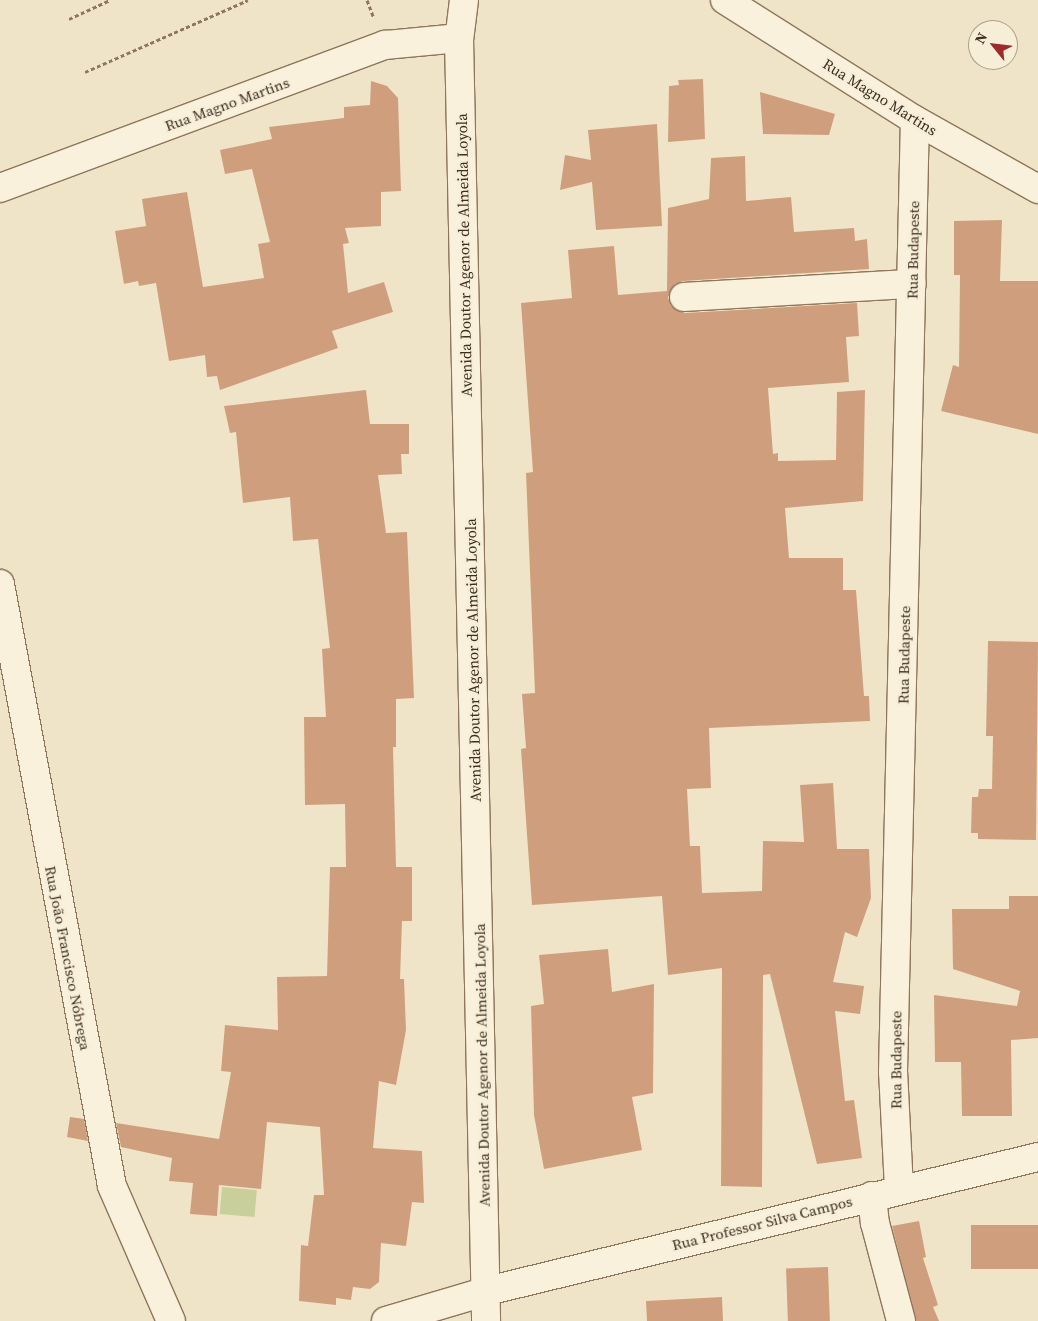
<!DOCTYPE html>
<html>
<head>
<meta charset="utf-8">
<style>
	body { margin:0 }
	#map { position:relative; width:1038px; height:1321px; overflow:hidden; background:#f0e4c8; font-family:"Source Serif 4",serif }
	div>[style] { position:absolute }
	[style*='--x'] { left:calc(var(--x)*1px); top:calc(var(--y)*1px); width:calc(var(--w)*1px); rotate:calc(var(--a)*1deg) }
	.green>* { inset:0; background:#c9cf9b; transform-origin:0 0 }
	.building>* { inset:0; background:#cf9f7d; transform-origin:0 0 }
	.path>* { height:3px; margin-top:-1.5px; transform-origin:0; background:repeating-linear-gradient(90deg,#8d765c 0 4px,transparent 0 6.5px) }
	.roads { filter:drop-shadow(1px 0 #8d765c) drop-shadow(-1px 0 #8d765c) drop-shadow(0 1px #8d765c) drop-shadow(0 -1px #8d765c) }
	.minor>* { height:28px; margin:-14px; padding:0 14px; transform-origin:14px; border-radius:14px; background:#faf1dc }
	span { translate:-50% -50%; white-space:nowrap; text-align:center; line-height:1.15; -webkit-text-stroke:4.5px #f7eed8; paint-order:stroke }
	.street-label { font-size:15px; color:#3d2e20 }
	.north { position:absolute; left:968px; top:20px; width:50px; height:50px; box-sizing:border-box; background:#f7eed8; border:1px solid #ada18e; border-radius:50%; rotate:299deg; font-size:14px; font-weight:700; line-height:20px; text-align:center; color:#3d2e20 }
	.north::after { content:''; display:block; margin:auto; width:18px; height:22px; background:#9e2a2b; clip-path:polygon(50% 0,100% 100%,50% 72%,0 100%) }
</style>
</head>
<body>
<div id="map">
	<div class="green">
		<i style="left:222px;top:1187px;width:35px;height:27px;rotate:5deg"></i>
	</div>
	<div class="building">
		<i style="clip-path:polygon(703px 79px,705px 139px,668px 142px,669px 86px,679px 85px,678px 80px)"></i>
		<i style="clip-path:polygon(371px 81px,387px 86px,398px 98px,401px 191px,381px 192px,381px 226px,345px 228px,349px 243px,343px 244px,348px 293px,384px 282px,393px 312px,332px 331px,338px 348px,220px 390px,217px 376px,207px 377px,205px 355px,169px 361px,156px 283px,139px 286px,138px 281px,124px 284px,115px 231px,146px 226px,142px 199px,187px 192px,203px 287px,264px 278px,258px 244px,270px 242px,252px 169px,225px 174px,220px 150px,272px 139px,269px 127px,344px 118px,344px 107px,370px 105px)"></i>
		<i style="clip-path:polygon(760px 92px,835px 114px,829px 135px,763px 134px)"></i>
		<i style="clip-path:polygon(657px 124px,662px 226px,596px 230px,592px 182px,560px 190px,565px 155px,591px 160px,588px 130px)"></i>
		<i style="clip-path:polygon(745px 156px,746px 201px,791px 197px,794px 232px,854px 228px,855px 241px,867px 239px,869px 269px,683px 281px,675px 284px,668px 297px,671px 306px,685px 313px,857px 303px,859px 336px,846px 337px,849px 382px,768px 388px,773px 454px,778px 453px,778px 461px,836px 460px,837px 392px,865px 390px,863px 501px,785px 508px,789px 558px,843px 558px,843px 590px,856px 590px,864px 696px,869px 696px,870px 721px,709px 728px,711px 788px,687px 789px,690px 846px,700px 846px,702px 893px,762px 891px,763px 841px,804px 842px,800px 785px,833px 783px,837px 849px,869px 849px,871px 898px,857px 937px,845px 932px,833px 982px,864px 986px,860px 1014px,835px 1011px,845px 1101px,854px 1100px,862px 1158px,817px 1164px,770px 974px,763px 975px,762px 1187px,721px 1186px,722px 968px,668px 975px,662px 896px,532px 905px,521px 749px,526px 748px,522px 694px,535px 693px,526px 473px,533px 472px,521px 303px,572px 298px,568px 250px,614px 246px,618px 295px,667px 291px,668px 208px,709px 199px,711px 158px)"></i>
		<i style="clip-path:polygon(1002px 220px,1000px 281px,1038px 281px,1038px 434px,941px 411px,953px 365px,959px 367px,960px 275px,954px 275px,954px 221px)"></i>
		<i style="clip-path:polygon(366px 390px,370px 424px,409px 424px,409px 454px,401px 454px,402px 474px,378px 475px,386px 533px,407px 532px,414px 698px,396px 699px,396px 747px,393px 747px,396px 867px,412px 867px,412px 921px,402px 921px,400px 979px,404px 979px,406px 1030px,396px 1085px,379px 1081px,373px 1148px,422px 1151px,424px 1203px,412px 1202px,406px 1246px,381px 1243px,379px 1282px,370px 1289px,353px 1287px,351px 1300px,336px 1298px,336px 1305px,299px 1301px,301px 1245px,308px 1246px,314px 1195px,324px 1195px,320px 1127px,267px 1122px,261px 1189px,219px 1185px,217px 1216px,190px 1214px,193px 1183px,169px 1181px,172px 1158px,121px 1147px,116px 1123px,219px 1139px,231px 1072px,221px 1071px,225px 1025px,278px 1030px,277px 977px,327px 976px,330px 867px,346px 867px,345px 804px,305px 805px,304px 717px,326px 717px,322px 649px,330px 648px,318px 539px,293px 541px,290px 497px,243px 503px,236px 432px,230px 433px,224px 406px)"></i>
		<i style="clip-path:polygon(988px 641px,1038px 642px,1036px 840px,978px 839px,978px 833px,971px 833px,972px 797px,978px 797px,979px 789px,992px 789px,993px 736px,986px 736px)"></i>
		<i style="clip-path:polygon(1009px 896px,1038px 896px,1038px 1038px,1011px 1040px,1012px 1116px,962px 1116px,961px 1062px,935px 1062px,934px 995px,1017px 1006px,1020px 991px,953px 969px,952px 909px,1009px 909px)"></i>
		<i style="clip-path:polygon(608px 949px,612px 992px,654px 984px,653px 1093px,632px 1097px,642px 1150px,544px 1169px,534px 1115px,531px 1006px,544px 1004px,539px 955px)"></i>
		<i style="clip-path:polygon(70px 1117px,84px 1119px,88px 1141px,67px 1137px)"></i>
		<i style="clip-path:polygon(919px 1221px,926px 1257px,923px 1258px,938px 1305px,933px 1307px,939px 1321px,916px 1321px,892px 1226px)"></i>
		<i style="left:1038px;top:1225px;width:44px;height:67px;rotate:90deg"></i>
		<i style="left:828px;top:1267px;width:54px;height:42px;rotate:88deg"></i>
		<i style="clip-path:polygon(722px 1297px,723px 1321px,647px 1321px,646px 1301px)"></i>
	</div>
	<div class="path">
		<i style="--x:367;--y:0;--w:19;--a:69"></i>
		<i style="--x:69;--y:19;--w:45;--a:-24.9"></i>
		<i style="--x:85;--y:72;--w:178;--a:-23.8"></i>
	</div>
	<div class="roads">
		<div class="minor">
			<i style="--x:464;--y:0;--w:38;--a:97"></i>
			<i style="--x:459;--y:38;--w:1283;--a:88.79"></i>
			<i style="--x:725;--y:0;--w:225;--a:32.3"></i>
			<i style="--x:915;--y:120;--w:141;--a:29.3"></i>
			<i style="--x:0;--y:188;--w:411;--a:-20.4"></i>
			<i style="--x:385;--y:45;--w:74;--a:-5.4"></i>
			<i style="--x:684;--y:297;--w:228;--a:-3.3"></i>
			<i style="--x:0;--y:584;--w:612;--a:79.46"></i>
			<i style="--x:112;--y:1186;--w:147;--a:66.4"></i>
			<i style="--x:899;--y:1189;--w:117;--a:-92.9"></i>
			<i style="--x:893;--y:1072;--w:952;--a:-88.68"></i>
			<i style="--x:872;--y:1196;--w:27;--a:84"></i>
			<i style="--x:875;--y:1223;--w:101;--a:75.1"></i>
			<i style="--x:386;--y:1321;--w:105;--a:-16.5"></i>
			<i style="--x:487;--y:1291;--w:567;--a:-13.67"></i>
		</div>
	</div>
	<div class="street-label">
		<span style="left:880px;top:97px;rotate:32deg">Rua Magno Martins</span>
		<span style="left:227px;top:104px;rotate:-20deg">Rua Magno Martins</span>
		<span style="left:913px;top:250px;rotate:-89deg">Rua Budapeste</span>
		<span style="left:464px;top:255px;rotate:-91deg">Avenida Doutor Agenor de Almeida Loyola</span>
		<span style="left:904px;top:655px;rotate:-89deg">Rua Budapeste</span>
		<span style="left:473px;top:660px;rotate:-91deg">Avenida Doutor Agenor de Almeida Loyola</span>
		<span style="left:68px;top:958px;rotate:79deg">Rua João Francisco Nóbrega</span>
		<span style="left:896px;top:1060px;rotate:-90deg">Rua Budapeste</span>
		<span style="left:482px;top:1065px;rotate:-91deg">Avenida Doutor Agenor de Almeida Loyola</span>
		<span style="left:762px;top:1223px;rotate:-14deg">Rua Professor Silva Campos</span>
	</div>
	<div class="north">N</div>
</div>
</body>
</html>
